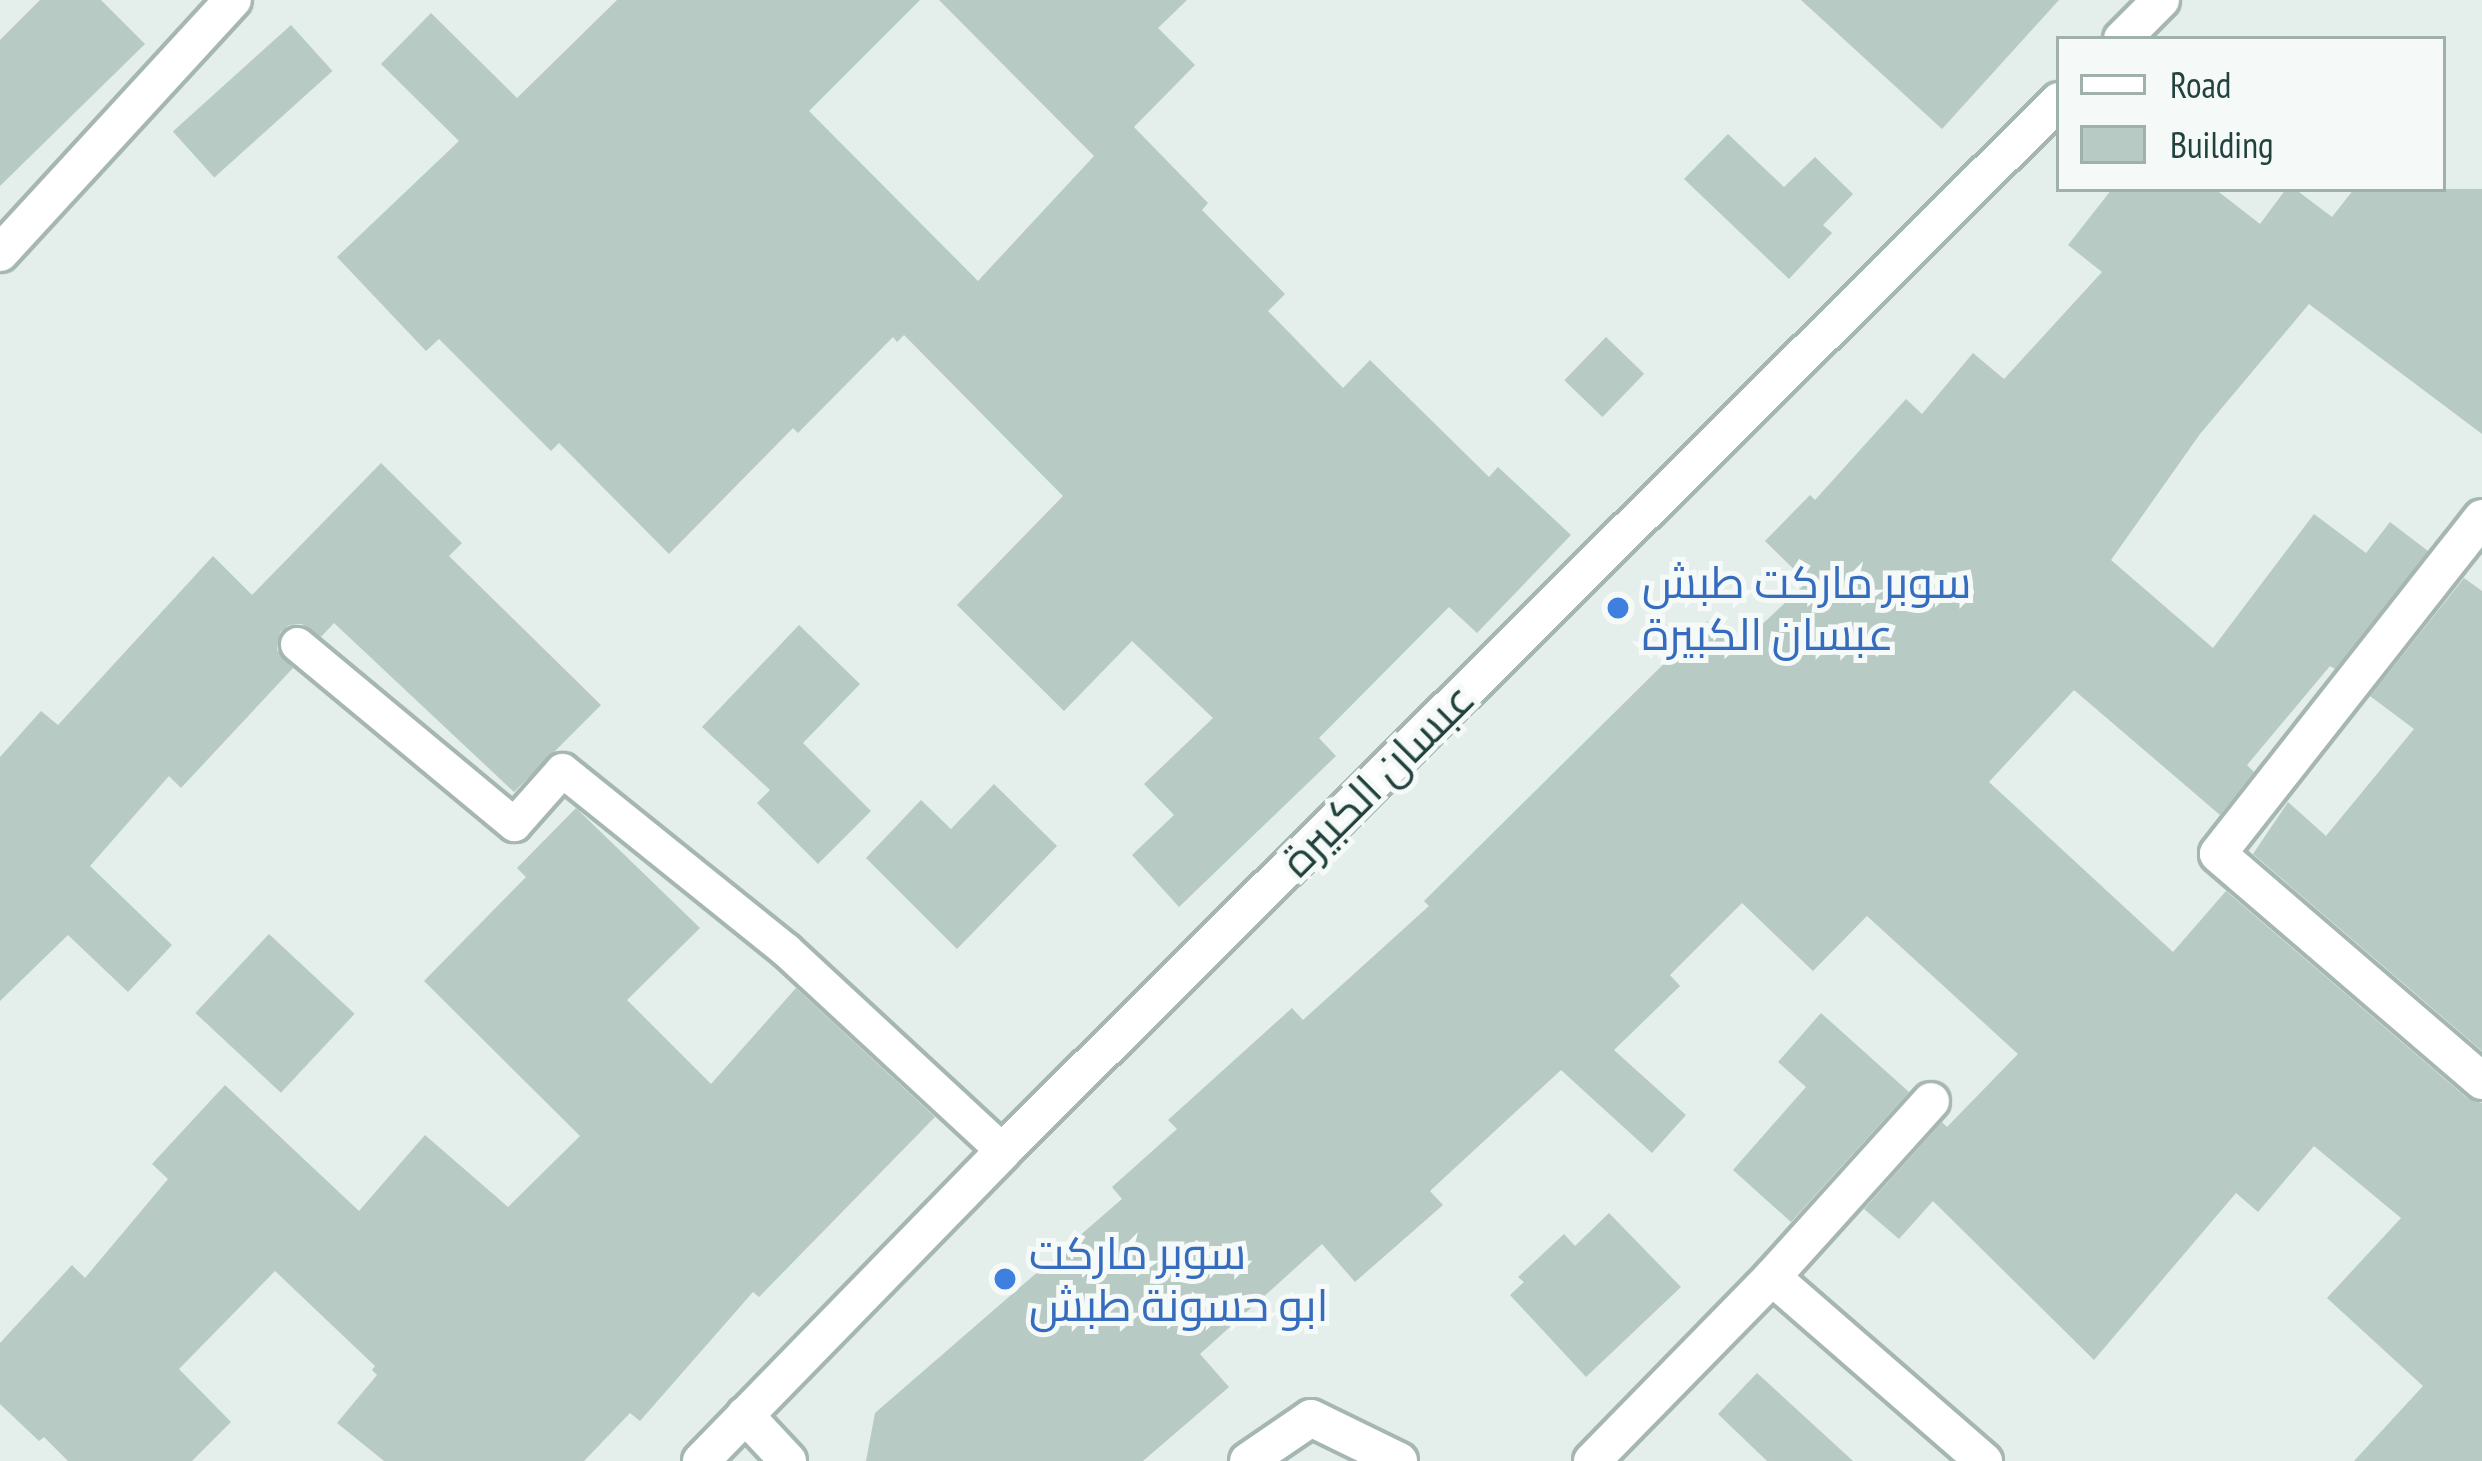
<!DOCTYPE html>
<html>
<head>
<meta charset="utf-8">
<style>
	body { margin:0 }
	#map { position:relative; width:2482px; height:1461px; overflow:hidden; background:#e4eeeb; font-family:"PT Sans Narrow",Cairo,sans-serif }
	div>[style] { position:absolute }
	[style*='--x'] { left:calc(var(--x)*1px); top:calc(var(--y)*1px); width:calc(var(--w)*1px); rotate:calc(var(--a)*1deg) }
	.building>* { inset:0; background:#b8cac4; transform-origin:0 0 }
	.roads { filter:drop-shadow(3px 0 #a6b7b3) drop-shadow(-3px 0 #a6b7b3) drop-shadow(0 3px #a6b7b3) drop-shadow(0 -3px #a6b7b3) }
	.service>* { height:33px; margin:-16.5px; padding:0 16.5px; transform-origin:16.5px; border-radius:16.5px; background:#fff }
	.minor>* { height:36px; margin:-18px; padding:0 18px; transform-origin:18px; border-radius:18px; background:#fff }
	.secondary>* { height:36px; margin:-18px; padding:0 18px; transform-origin:18px; border-radius:18px; background:#fff }
	.dots>* { width:33px; height:33px; translate:-50% -50%; box-sizing:border-box; border:6px solid #f5faf8; border-radius:50% }
	span { translate:-50% -50%; white-space:nowrap; text-align:center; line-height:1.15; -webkit-text-stroke:10px #f5faf8; paint-order:stroke }
	.shop-label { font-size:45px; color:#366cbe }
	.left { translate:0 -50%; text-align:left }
	.street-label { font-size:45px; color:#21423d }
	.legend { position:absolute; left:2056px; top:36px; width:390px; height:156px; box-sizing:border-box; background:#f5faf8; border:3px solid #a0b0ad; margin:0; padding:15px 21px; list-style:none; font-size:36px; color:#21423d }
	.legend li { display:flex; align-items:center; gap:24px; height:60px }
	.legend b { width:60px; border:3px solid #a0b0ad }
</style>
</head>
<body>
<div id="map">
	<div class="building">
		<i style="clip-path:polygon(40px 0,101px 0,145px 44px,0 186px,0 40px)"></i>
		<i style="clip-path:polygon(617px 0,920px 0,809px 111px,978px 281px,1094px 156px,939px 0,1187px 0,1158px 28px,1195px 65px,1134px 127px,1208px 203px,1202px 210px,1285px 294px,1268px 311px,1343px 388px,1370px 360px,1489px 477px,1498px 467px,1571px 535px,1477px 633px,1449px 607px,1319px 738px,1336px 756px,1179px 907px,1132px 855px,1174px 815px,1144px 784px,1213px 718px,1132px 641px,1064px 711px,957px 605px,1063px 496px,904px 335px,897px 342px,893px 337px,798px 433px,793px 428px,669px 554px,559px 443px,551px 451px,439px 339px,426px 351px,337px 257px,459px 141px,381px 64px,431px 13px,517px 98px)"></i>
		<i style="clip-path:polygon(1801px 0,2059px 0,1942px 129px)"></i>
		<i style="left:291px;top:25px;width:62px;height:159px;rotate:48deg"></i>
		<i style="clip-path:polygon(1728px 134px,1784px 187px,1815px 157px,1853px 194px,1823px 225px,1832px 233px,1789px 279px,1684px 179px)"></i>
		<i style="clip-path:polygon(2112px 189px,2215px 189px,2260px 224px,2286px 189px,2295px 189px,2332px 217px,2354px 189px,2482px 189px,2482px 434px,2309px 304px,2200px 434px,2111px 560px,2213px 648px,2314px 514px,2366px 553px,2390px 522px,2428px 551px,2335px 669px,2330px 666px,2247px 765px,2254px 772px,2220px 815px,2074px 690px,1989px 782px,2173px 952px,2226px 891px,2467px 1098px,2482px 1103px,2482px 1461px,2354px 1461px,2423px 1386px,2327px 1298px,2401px 1218px,2314px 1146px,2258px 1212px,2236px 1193px,2094px 1360px,1933px 1201px,1899px 1239px,1864px 1209px,1942px 1122px,1947px 1127px,2018px 1054px,1867px 916px,1813px 971px,1742px 903px,1670px 975px,1680px 986px,1614px 1050px,1686px 1115px,1652px 1153px,1561px 1070px,1430px 1191px,1443px 1205px,1355px 1282px,1322px 1244px,1200px 1354px,1229px 1387px,1143px 1461px,866px 1461px,875px 1413px,1122px 1199px,1112px 1187px,1177px 1129px,1168px 1120px,1292px 1008px,1303px 1020px,1429px 906px,1424px 901px,1707px 621px,1735px 650px,1807px 582px,1765px 541px,1810px 495px,1815px 500px,1906px 399px,1922px 414px,1973px 353px,2004px 379px,2102px 272px,2068px 245px)"></i>
		<i style="left:1606px;top:337px;width:53px;height:60px;rotate:44deg"></i>
		<i style="clip-path:polygon(381px 463px,462px 543px,449px 556px,601px 705px,514px 792px,334px 623px,321px 637px,302px 624px,289px 625px,280px 632px,277px 650px,293px 668px,181px 788px,169px 776px,90px 866px,172px 945px,128px 992px,68px 935px,0 1001px,0 757px,41px 711px,58px 725px,213px 556px,252px 595px)"></i>
		<i style="clip-path:polygon(2464px 578px,2482px 591px,2482px 1051px,2253px 854px,2288px 802px,2326px 836px,2414px 729px,2370px 696px)"></i>
		<i style="clip-path:polygon(799px 625px,860px 684px,803px 743px,871px 811px,818px 864px,757px 803px,770px 790px,702px 727px)"></i>
		<i style="clip-path:polygon(994px 784px,1057px 846px,957px 949px,866px 858px,921px 800px,951px 829px)"></i>
		<i style="clip-path:polygon(576px 808px,700px 928px,627px 1000px,711px 1084px,796px 988px,935px 1117px,759px 1297px,753px 1292px,640px 1421px,630px 1413px,584px 1461px,384px 1461px,337px 1423px,377px 1375px,372px 1370px,375px 1366px,275px 1271px,179px 1369px,231px 1422px,192px 1461px,68px 1461px,44px 1437px,39px 1441px,0 1404px,0 1343px,72px 1265px,85px 1278px,168px 1179px,152px 1164px,225px 1085px,359px 1211px,425px 1135px,508px 1207px,580px 1136px,424px 981px,526px 877px,517px 868px)"></i>
		<i style="left:269px;top:934px;width:117px;height:108px;rotate:43deg"></i>
		<i style="clip-path:polygon(1821px 1013px,1909px 1092px,1791px 1222px,1733px 1170px,1806px 1087px,1778px 1062px)"></i>
		<i style="clip-path:polygon(1609px 1213px,1681px 1287px,1586px 1377px,1510px 1295px,1524px 1282px,1518px 1277px,1564px 1234px,1575px 1246px)"></i>
		<i style="clip-path:polygon(1757px 1373px,1853px 1461px,1767px 1461px,1718px 1414px)"></i>
	</div>
	<div class="roads">
		<div class="service">
			<i style="--x:297;--y:644;--w:282;--a:39.7"></i>
			<i style="--x:514;--y:824;--w:72;--a:-48.4"></i>
			<i style="--x:562;--y:770;--w:287;--a:38.8"></i>
			<i style="--x:786;--y:950;--w:296;--a:42.8"></i>
		</div>
		<div class="minor">
			<i style="--x:0;--y:253;--w:344;--a:-47.4"></i>
			<i style="--x:2482;--y:518;--w:427;--a:128.2"></i>
			<i style="--x:2218;--y:854;--w:348;--a:40.7"></i>
			<i style="--x:1772;--y:1277;--w:281;--a:41"></i>
			<i style="--x:745;--y:1415;--w:63;--a:46.9"></i>
			<i style="--x:1248;--y:1461;--w:76;--a:-34.3"></i>
			<i style="--x:1311;--y:1418;--w:98;--a:26"></i>
			<i style="--x:1592;--y:1461;--w:257;--a:-45.6"></i>
			<i style="--x:1772;--y:1277;--w:237;--a:-47.9"></i>
		</div>
		<div class="secondary">
			<i style="--x:2122;--y:39;--w:55;--a:-45"></i>
			<i style="--x:701;--y:1461;--w:433;--a:-45.7"></i>
			<i style="--x:1003;--y:1151;--w:1489;--a:-44.84"></i>
		</div>
	</div>
	<div class="dots">
		<i style="left:1618px;top:608px;background:#3f7fe0"></i>
		<i style="left:1005px;top:1279px;background:#3f7fe0"></i>
	</div>
	<div class="shop-label">
		<span class="left" style="left:1642px;top:608px">سوبر ماركت طبش<br>عبسان الكبيرة</span>
		<span class="left" style="left:1029px;top:1279px">سوبر ماركت<br>ابو حسونة طبش</span>
	</div>
	<div class="street-label">
		<span style="left:1377px;top:779px;rotate:-45deg">عبسان الكبيرة</span>
	</div>
	<ul class="legend">
	<li><b style="height:15px;background:#fff"></b>Road</li>
	<li><b style="height:33px;background:#b8cac4"></b>Building</li>
	</ul>
</div>
</body>
</html>
